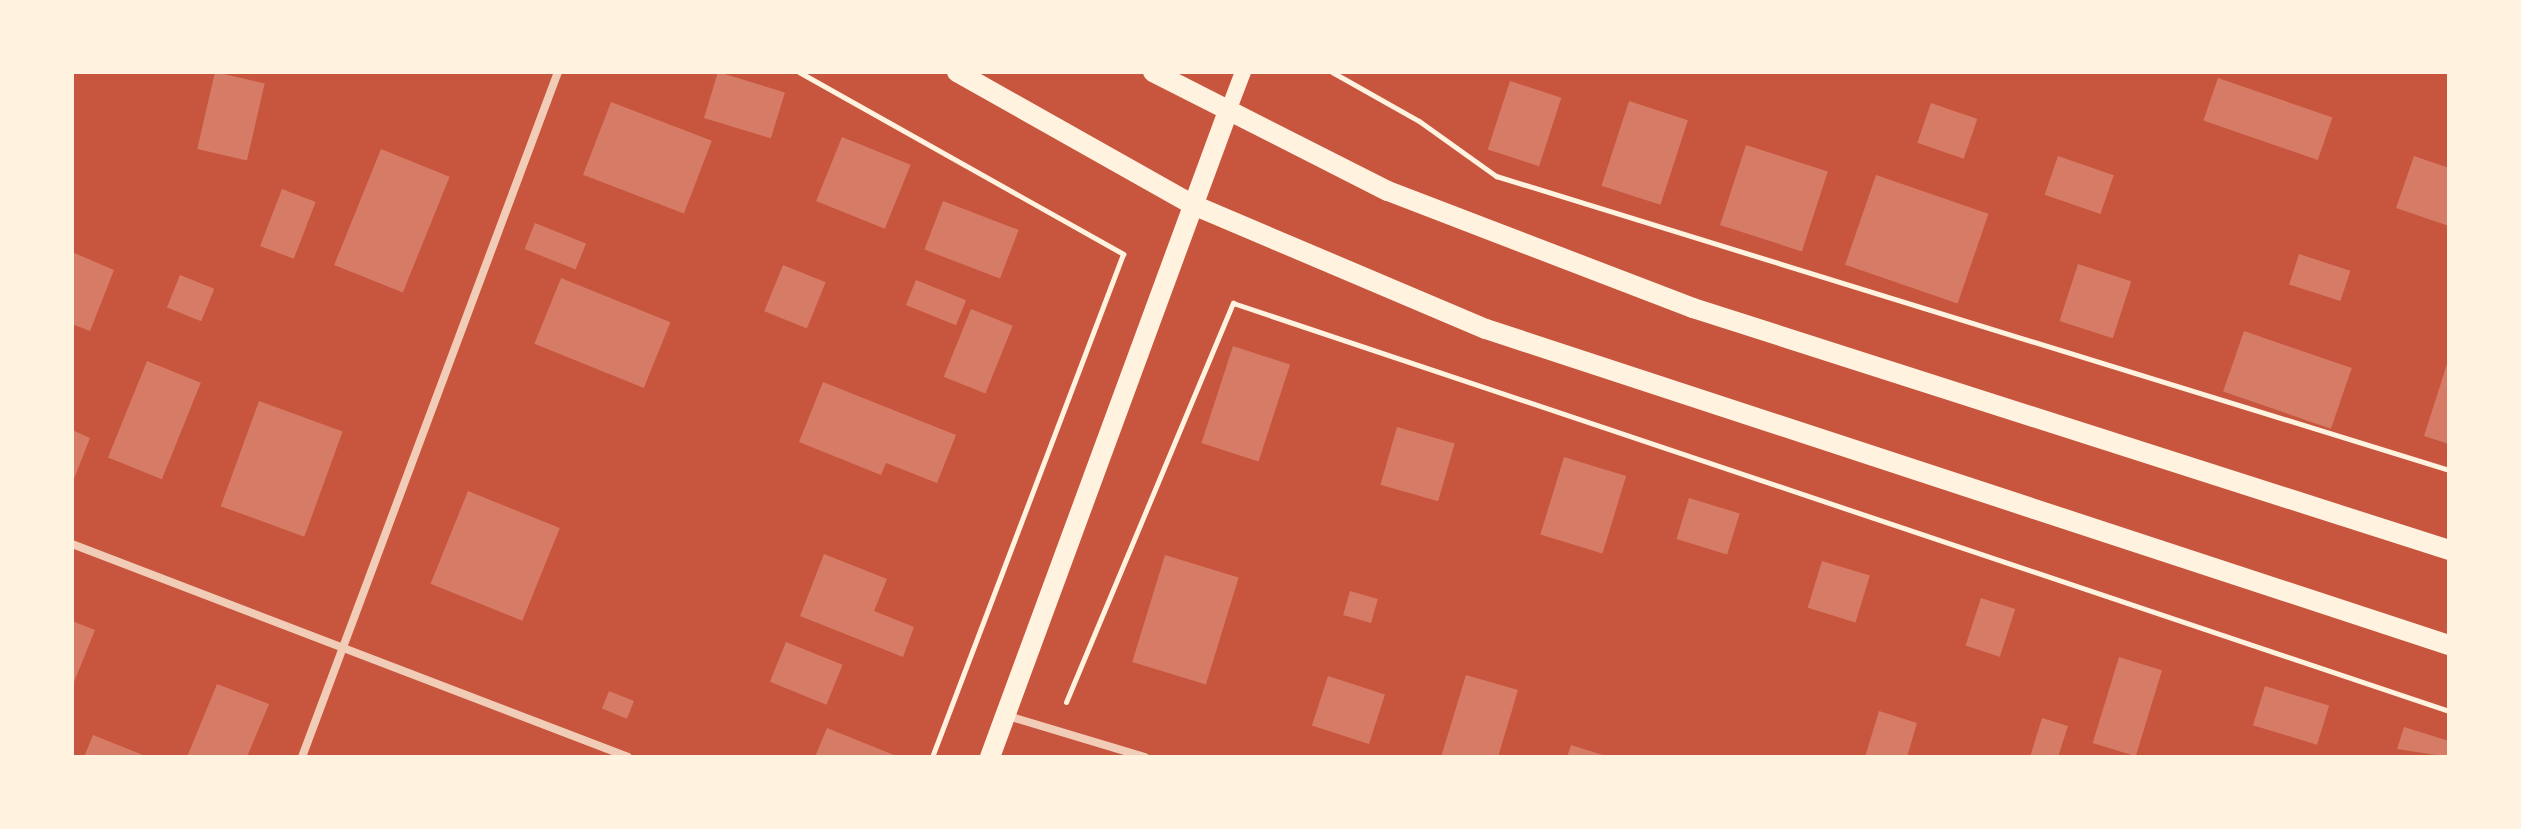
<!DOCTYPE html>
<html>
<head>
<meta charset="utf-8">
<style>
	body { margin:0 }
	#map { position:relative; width:2521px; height:829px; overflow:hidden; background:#c8553d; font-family:Inter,sans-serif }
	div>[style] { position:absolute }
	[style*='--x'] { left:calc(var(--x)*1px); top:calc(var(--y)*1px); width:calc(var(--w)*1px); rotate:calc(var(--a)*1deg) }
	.building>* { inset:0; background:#d67c66; transform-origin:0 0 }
	.path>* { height:5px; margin:-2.5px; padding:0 2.5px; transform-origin:2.5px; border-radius:2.5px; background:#fff3e0 }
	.minor>* { height:8px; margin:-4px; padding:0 4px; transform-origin:4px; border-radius:4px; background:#f1ccb7 }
	.secondary>* { height:16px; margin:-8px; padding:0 8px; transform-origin:8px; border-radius:8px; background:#fff3e0 }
	.primary>* { height:20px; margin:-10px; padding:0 10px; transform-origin:10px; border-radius:10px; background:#fff3e0 }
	span { translate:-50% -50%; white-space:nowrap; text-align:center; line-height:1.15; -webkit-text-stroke:7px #fff3e0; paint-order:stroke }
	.frame { position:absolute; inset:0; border:74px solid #fff3e0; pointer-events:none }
</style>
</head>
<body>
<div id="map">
	<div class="building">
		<i style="left:215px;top:72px;width:51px;height:79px;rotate:13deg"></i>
		<i style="left:718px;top:72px;width:70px;height:48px;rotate:17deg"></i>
		<i style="left:2218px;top:78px;width:121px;height:45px;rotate:19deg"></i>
		<i style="left:1510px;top:81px;width:54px;height:72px;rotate:18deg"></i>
		<i style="left:1629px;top:101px;width:62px;height:89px;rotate:18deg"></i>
		<i style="left:611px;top:102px;width:108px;height:78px;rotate:21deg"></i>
		<i style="left:1931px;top:103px;width:49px;height:42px;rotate:19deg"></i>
		<i style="left:842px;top:137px;width:74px;height:69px;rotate:22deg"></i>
		<i style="left:1746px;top:145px;width:86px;height:84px;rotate:18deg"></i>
		<i style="left:381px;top:149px;width:74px;height:125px;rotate:22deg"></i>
		<i style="left:2058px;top:156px;width:59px;height:41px;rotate:19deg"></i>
		<i style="clip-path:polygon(2414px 156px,2449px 168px,2449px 226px,2396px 208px)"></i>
		<i style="left:1876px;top:175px;width:119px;height:95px;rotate:19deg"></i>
		<i style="left:282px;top:189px;width:36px;height:61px;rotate:21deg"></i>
		<i style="left:943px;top:201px;width:81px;height:52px;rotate:21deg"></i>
		<i style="left:535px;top:223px;width:55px;height:28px;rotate:22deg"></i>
		<i style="clip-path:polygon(72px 252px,114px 270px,90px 331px,72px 324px)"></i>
		<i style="left:2299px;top:254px;width:54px;height:32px;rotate:18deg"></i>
		<i style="left:2078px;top:264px;width:56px;height:60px;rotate:18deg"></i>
		<i style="left:783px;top:265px;width:46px;height:50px;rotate:22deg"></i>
		<i style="left:180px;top:275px;width:37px;height:35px;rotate:22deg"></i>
		<i style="left:561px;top:278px;width:118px;height:71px;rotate:22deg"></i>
		<i style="left:916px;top:280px;width:54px;height:27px;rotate:22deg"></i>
		<i style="left:971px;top:309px;width:45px;height:73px;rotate:22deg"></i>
		<i style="left:2244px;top:331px;width:114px;height:64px;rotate:19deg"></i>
		<i style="left:1233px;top:346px;width:60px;height:102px;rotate:18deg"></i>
		<i style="left:147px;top:361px;width:58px;height:104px;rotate:22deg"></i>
		<i style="clip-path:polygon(2448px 361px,2449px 361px,2449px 444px,2424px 436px)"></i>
		<i style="clip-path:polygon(823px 382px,956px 435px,937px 483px,886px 463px,881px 475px,799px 442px)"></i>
		<i style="left:259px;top:401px;width:89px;height:112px;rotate:20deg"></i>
		<i style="left:1397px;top:427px;width:60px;height:60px;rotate:16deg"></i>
		<i style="clip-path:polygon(72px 430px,90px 438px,72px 484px)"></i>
		<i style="left:1564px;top:457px;width:65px;height:81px;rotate:17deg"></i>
		<i style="left:468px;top:491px;width:99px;height:100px;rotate:22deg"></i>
		<i style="left:1689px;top:498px;width:53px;height:43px;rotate:17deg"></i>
		<i style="clip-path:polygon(824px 554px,887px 579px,874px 611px,914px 627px,903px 657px,800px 616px)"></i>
		<i style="left:1165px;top:555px;width:77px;height:112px;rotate:17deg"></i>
		<i style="left:1822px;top:561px;width:50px;height:49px;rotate:17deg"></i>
		<i style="left:1350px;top:591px;width:29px;height:25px;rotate:16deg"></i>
		<i style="left:1981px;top:598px;width:36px;height:50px;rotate:18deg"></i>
		<i style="clip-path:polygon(72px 621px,95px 630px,72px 687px)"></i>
		<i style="left:786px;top:642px;width:61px;height:43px;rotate:22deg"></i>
		<i style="left:2119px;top:657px;width:45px;height:90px;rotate:17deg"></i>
		<i style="clip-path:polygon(1466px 675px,1518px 690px,1498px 757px,1441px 757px)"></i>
		<i style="left:1328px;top:676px;width:60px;height:52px;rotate:18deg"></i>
		<i style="clip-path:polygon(217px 684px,269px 704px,247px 757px,187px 757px)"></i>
		<i style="left:2265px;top:686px;width:67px;height:41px;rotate:17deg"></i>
		<i style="left:609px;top:691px;width:27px;height:19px;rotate:22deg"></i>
		<i style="clip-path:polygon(1879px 711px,1917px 723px,1907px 757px,1865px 757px)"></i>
		<i style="clip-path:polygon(2042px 718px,2068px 726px,2058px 757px,2030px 757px)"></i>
		<i style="clip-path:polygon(2404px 727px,2449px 741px,2449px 757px,2397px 749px)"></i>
		<i style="clip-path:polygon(827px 728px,899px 757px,815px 757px)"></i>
		<i style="clip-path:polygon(93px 735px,148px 757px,84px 757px)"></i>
		<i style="clip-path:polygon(1571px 745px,1606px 756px,1606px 757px,1567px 757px)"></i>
	</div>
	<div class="path">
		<i style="--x:799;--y:72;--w:372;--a:29.3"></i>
		<i style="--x:1123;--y:254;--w:538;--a:110.79"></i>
		<i style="--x:1332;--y:72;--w:100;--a:29.4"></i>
		<i style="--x:1419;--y:121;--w:95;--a:35.5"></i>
		<i style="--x:1496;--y:176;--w:997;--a:17.14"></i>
		<i style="--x:1066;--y:702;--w:433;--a:-67.3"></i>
		<i style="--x:1233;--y:303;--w:1283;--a:18.55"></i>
	</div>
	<div class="minor">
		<i style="--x:72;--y:544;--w:595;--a:20.96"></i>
		<i style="--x:1008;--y:716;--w:143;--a:16.7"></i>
		<i style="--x:302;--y:757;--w:731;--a:-69.51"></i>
	</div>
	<div class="secondary">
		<i style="--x:1227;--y:114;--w:45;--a:-69.1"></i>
	</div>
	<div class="primary">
		<i style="--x:957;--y:72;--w:269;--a:29.4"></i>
		<i style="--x:1191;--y:204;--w:320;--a:23"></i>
		<i style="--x:1486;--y:329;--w:1014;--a:18.17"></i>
		<i style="--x:1153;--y:72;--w:263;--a:26.9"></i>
		<i style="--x:1388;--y:191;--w:327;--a:21"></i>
		<i style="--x:1693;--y:308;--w:794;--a:17.75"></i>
		<i style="--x:990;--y:757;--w:685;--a:-69.77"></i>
	</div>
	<div class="frame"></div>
</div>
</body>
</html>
